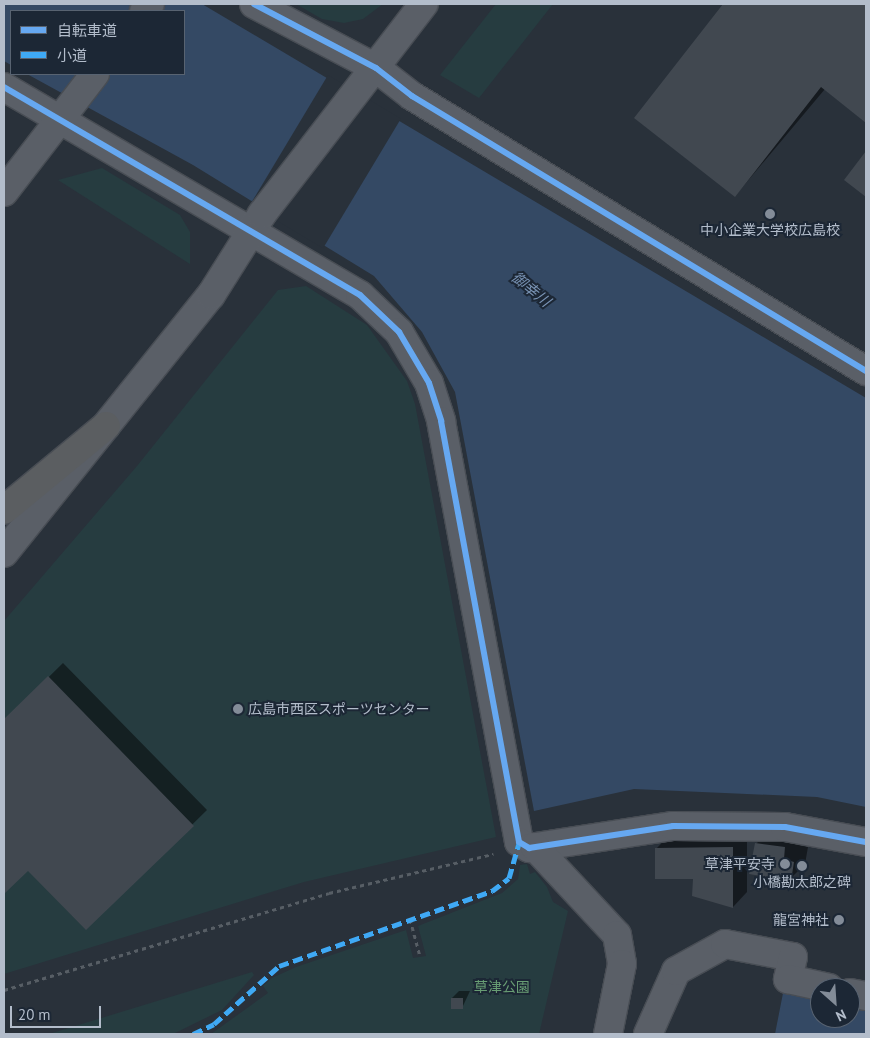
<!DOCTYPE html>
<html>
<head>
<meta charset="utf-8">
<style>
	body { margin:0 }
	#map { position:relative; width:870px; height:1038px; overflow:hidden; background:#29313a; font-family:"PT Sans","Noto Sans JP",sans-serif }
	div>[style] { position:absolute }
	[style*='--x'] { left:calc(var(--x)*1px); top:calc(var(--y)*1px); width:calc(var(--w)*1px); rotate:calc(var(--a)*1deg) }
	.green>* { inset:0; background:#263c40 }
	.water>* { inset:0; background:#344964 }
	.pier>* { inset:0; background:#29313a; transform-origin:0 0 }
	.shadow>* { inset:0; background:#0007 }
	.building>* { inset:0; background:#414850; transform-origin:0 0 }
	.path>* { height:3px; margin-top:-1.5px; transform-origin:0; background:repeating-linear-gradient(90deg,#575e65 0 4px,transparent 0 8px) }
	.roads { filter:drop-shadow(1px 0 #484d54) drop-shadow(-1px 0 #484d54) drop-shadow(0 1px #484d54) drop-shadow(0 -1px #484d54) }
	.minor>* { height:28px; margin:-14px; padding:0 14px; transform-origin:14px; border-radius:14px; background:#5a5f67 }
	.highway>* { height:28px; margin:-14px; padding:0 14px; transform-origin:14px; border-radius:14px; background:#5b5e61 }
	.quiet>* { height:5px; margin-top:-2.5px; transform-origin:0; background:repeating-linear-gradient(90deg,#3fa9f5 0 10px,transparent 0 15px) }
	.cycleway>* { height:6px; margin:-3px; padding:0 3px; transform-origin:3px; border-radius:3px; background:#66a8f1 }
	.dots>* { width:14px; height:14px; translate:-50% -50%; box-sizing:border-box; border:2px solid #1c2735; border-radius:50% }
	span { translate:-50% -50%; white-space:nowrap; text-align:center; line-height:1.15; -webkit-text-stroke:4px #1c2735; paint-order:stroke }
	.poi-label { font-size:14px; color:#b3bdcb }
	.left { translate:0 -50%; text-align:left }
	.right { translate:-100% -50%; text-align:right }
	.park-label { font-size:14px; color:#699e74 }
	.water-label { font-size:15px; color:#7993b4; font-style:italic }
	.frame { position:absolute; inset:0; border:5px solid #b3bdcb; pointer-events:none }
	.legend { position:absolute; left:10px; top:10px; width:175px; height:65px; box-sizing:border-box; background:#1c2735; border:1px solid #586371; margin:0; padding:6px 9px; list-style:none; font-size:15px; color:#b3bdcb }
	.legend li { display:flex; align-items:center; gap:10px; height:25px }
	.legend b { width:25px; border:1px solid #586371 }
	.north { position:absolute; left:810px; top:978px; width:50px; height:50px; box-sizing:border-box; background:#1c2735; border:1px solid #586371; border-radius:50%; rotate:154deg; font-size:14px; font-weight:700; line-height:20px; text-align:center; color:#b3bdcb }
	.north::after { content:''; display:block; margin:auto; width:18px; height:22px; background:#838c98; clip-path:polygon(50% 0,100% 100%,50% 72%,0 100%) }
	.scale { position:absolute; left:10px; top:1006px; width:91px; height:22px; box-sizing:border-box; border:2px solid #b3bdcb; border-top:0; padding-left:6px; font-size:15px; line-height:18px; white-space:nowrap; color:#b3bdcb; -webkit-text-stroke:4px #1c2735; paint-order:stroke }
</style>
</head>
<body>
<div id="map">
	<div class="green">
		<i style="clip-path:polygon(296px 4px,383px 4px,363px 19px,344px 23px,322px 19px)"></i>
		<i style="clip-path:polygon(496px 4px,553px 4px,479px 98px,440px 75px)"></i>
		<i style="clip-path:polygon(102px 168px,180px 215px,190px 232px,190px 264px,58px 180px)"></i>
		<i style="clip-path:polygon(306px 286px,367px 325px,407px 381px,415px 404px,496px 837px,304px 882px,4px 974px,4px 621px,137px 466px,278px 290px)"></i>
		<i style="clip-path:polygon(527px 864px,530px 874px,535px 872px,547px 887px,553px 902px,568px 911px,539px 1034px,211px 1034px,268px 993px,263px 986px,272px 978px,296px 967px,406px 930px,413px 958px,426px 956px,418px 926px,502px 893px,518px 879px,520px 865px)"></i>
		<i style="clip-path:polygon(252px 972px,254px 975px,222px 1010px,173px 1034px,49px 1034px)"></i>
	</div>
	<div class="water">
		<i style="clip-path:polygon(4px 4px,202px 4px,866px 398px,866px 807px,817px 797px,634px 789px,534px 811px,455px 392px,422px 332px,374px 276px,193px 165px,27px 74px,184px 74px,184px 11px,11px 11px,11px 65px,4px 61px)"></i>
		<i style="clip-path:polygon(784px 988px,820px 995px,820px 1018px,850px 1018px,850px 1001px,866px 1004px,866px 1034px,775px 1034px)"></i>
	</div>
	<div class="pier">
		<i style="left:328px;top:75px;width:85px;height:151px;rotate:31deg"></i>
	</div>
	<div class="shadow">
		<i style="clip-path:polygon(725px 4px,866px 4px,866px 121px,825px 89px,735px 196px,635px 118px)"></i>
		<i style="clip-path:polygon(63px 663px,207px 810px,86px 929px,28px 869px,4px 892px,4px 721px)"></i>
		<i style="clip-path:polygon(771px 829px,799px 833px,798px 845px,808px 847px,805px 864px,790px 879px,756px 844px)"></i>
		<i style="clip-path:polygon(747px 832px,747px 892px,733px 907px,657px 848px,671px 833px)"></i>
		<i style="clip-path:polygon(459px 991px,470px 991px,462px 1008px,452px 998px)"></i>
	</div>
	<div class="building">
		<i style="clip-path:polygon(723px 4px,866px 4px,866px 123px,821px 87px,735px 197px,634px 118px)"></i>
		<i style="clip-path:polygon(866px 151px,866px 197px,844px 180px)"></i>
		<i style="clip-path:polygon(48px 676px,194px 826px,86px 930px,28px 871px,4px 894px,4px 719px)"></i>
		<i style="clip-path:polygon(755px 843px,785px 847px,784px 859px,794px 862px,791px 881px,749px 874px)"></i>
		<i style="clip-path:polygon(733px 847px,733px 908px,692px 896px,693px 879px,655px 879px,655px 848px)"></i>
		<i style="left:451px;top:998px;width:12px;height:11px"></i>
	</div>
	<div class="path">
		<i style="--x:410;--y:919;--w:39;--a:75"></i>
		<i style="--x:4;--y:990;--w:339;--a:-16.6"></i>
		<i style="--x:329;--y:893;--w:169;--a:-13.4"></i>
	</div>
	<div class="roads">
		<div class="minor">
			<i style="--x:254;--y:4;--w:138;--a:27.7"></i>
			<i style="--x:376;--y:68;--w:46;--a:37.9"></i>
			<i style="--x:412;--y:96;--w:531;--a:31.2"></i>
			<i style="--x:144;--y:11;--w:9;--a:-49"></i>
			<i style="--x:4;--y:87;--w:412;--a:30.3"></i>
			<i style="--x:360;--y:295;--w:54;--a:43.5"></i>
			<i style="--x:399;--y:332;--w:59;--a:59.5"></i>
			<i style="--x:429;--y:383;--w:40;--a:72"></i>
			<i style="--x:441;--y:421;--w:428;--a:79.5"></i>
			<i style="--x:519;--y:842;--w:12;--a:31"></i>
			<i style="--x:529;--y:848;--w:146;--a:-8.7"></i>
			<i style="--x:673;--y:826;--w:112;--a:0.5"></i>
			<i style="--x:785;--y:827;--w:82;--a:10.5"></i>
			<i style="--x:4;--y:192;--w:149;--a:-52.4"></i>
			<i style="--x:4;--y:553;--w:331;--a:-51.3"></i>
			<i style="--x:211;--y:295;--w:96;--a:-57.8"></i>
			<i style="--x:262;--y:214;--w:265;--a:-52.4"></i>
			<i style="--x:535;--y:847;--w:120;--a:47"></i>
			<i style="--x:617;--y:935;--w:29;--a:80"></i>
			<i style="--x:622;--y:964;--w:71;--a:101.3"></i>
			<i style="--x:850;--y:993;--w:16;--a:11"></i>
			<i style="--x:648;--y:1034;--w:69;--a:-66"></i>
			<i style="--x:676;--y:971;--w:56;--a:-28.9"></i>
			<i style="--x:725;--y:944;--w:69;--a:10.8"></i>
			<i style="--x:793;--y:957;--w:23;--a:103"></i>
			<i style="--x:788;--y:979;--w:42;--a:12.4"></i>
		</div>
		<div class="highway">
			<i style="--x:4;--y:510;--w:132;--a:-39.5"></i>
		</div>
	</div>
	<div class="quiet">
		<i style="--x:193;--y:1034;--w:23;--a:-25"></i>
		<i style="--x:214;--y:1024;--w:87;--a:-41.7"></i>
		<i style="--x:279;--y:966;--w:226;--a:-19.4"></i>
		<i style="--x:492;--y:891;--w:21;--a:-37"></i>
		<i style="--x:509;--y:878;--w:37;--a:-74"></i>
	</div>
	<div class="cycleway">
		<i style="--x:254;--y:4;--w:138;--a:27.7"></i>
		<i style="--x:376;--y:68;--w:46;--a:37.9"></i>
		<i style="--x:412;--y:96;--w:531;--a:31.2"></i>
		<i style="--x:4;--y:87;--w:412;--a:30.3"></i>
		<i style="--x:360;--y:295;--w:54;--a:43.5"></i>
		<i style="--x:399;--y:332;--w:59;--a:59.5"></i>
		<i style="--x:429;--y:383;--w:40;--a:72"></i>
		<i style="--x:441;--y:421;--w:428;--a:79.5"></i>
		<i style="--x:519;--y:842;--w:12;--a:31"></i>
		<i style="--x:529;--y:848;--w:146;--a:-8.7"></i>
		<i style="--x:673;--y:826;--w:112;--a:0.5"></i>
		<i style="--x:785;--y:827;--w:82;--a:10.5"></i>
	</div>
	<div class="dots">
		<i style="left:770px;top:214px;background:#838c98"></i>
		<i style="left:238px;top:709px;background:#838c98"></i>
		<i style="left:785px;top:864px;background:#838c98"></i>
		<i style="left:802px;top:866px;background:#838c98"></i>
		<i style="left:839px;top:920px;background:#838c98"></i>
	</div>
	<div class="poi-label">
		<span style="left:770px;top:230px">中小企業大学校広島校</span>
		<span class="left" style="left:248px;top:709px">広島市西区スポーツセンター</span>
		<span class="right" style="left:775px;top:864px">草津平安寺</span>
		<span style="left:802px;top:882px">小橋勘太郎之碑</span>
		<span class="right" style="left:829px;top:920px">龍宮神社</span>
	</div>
	<div class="park-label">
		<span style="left:502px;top:987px">草津公園</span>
	</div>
	<div class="water-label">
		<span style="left:531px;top:289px;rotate:39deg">御幸川</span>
	</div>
	<div class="frame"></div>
	<ul class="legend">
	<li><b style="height:6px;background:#66a8f1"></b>自転車道</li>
	<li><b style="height:6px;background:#3fa9f5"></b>小道</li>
	</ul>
	<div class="north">N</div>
	<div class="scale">20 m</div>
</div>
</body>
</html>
